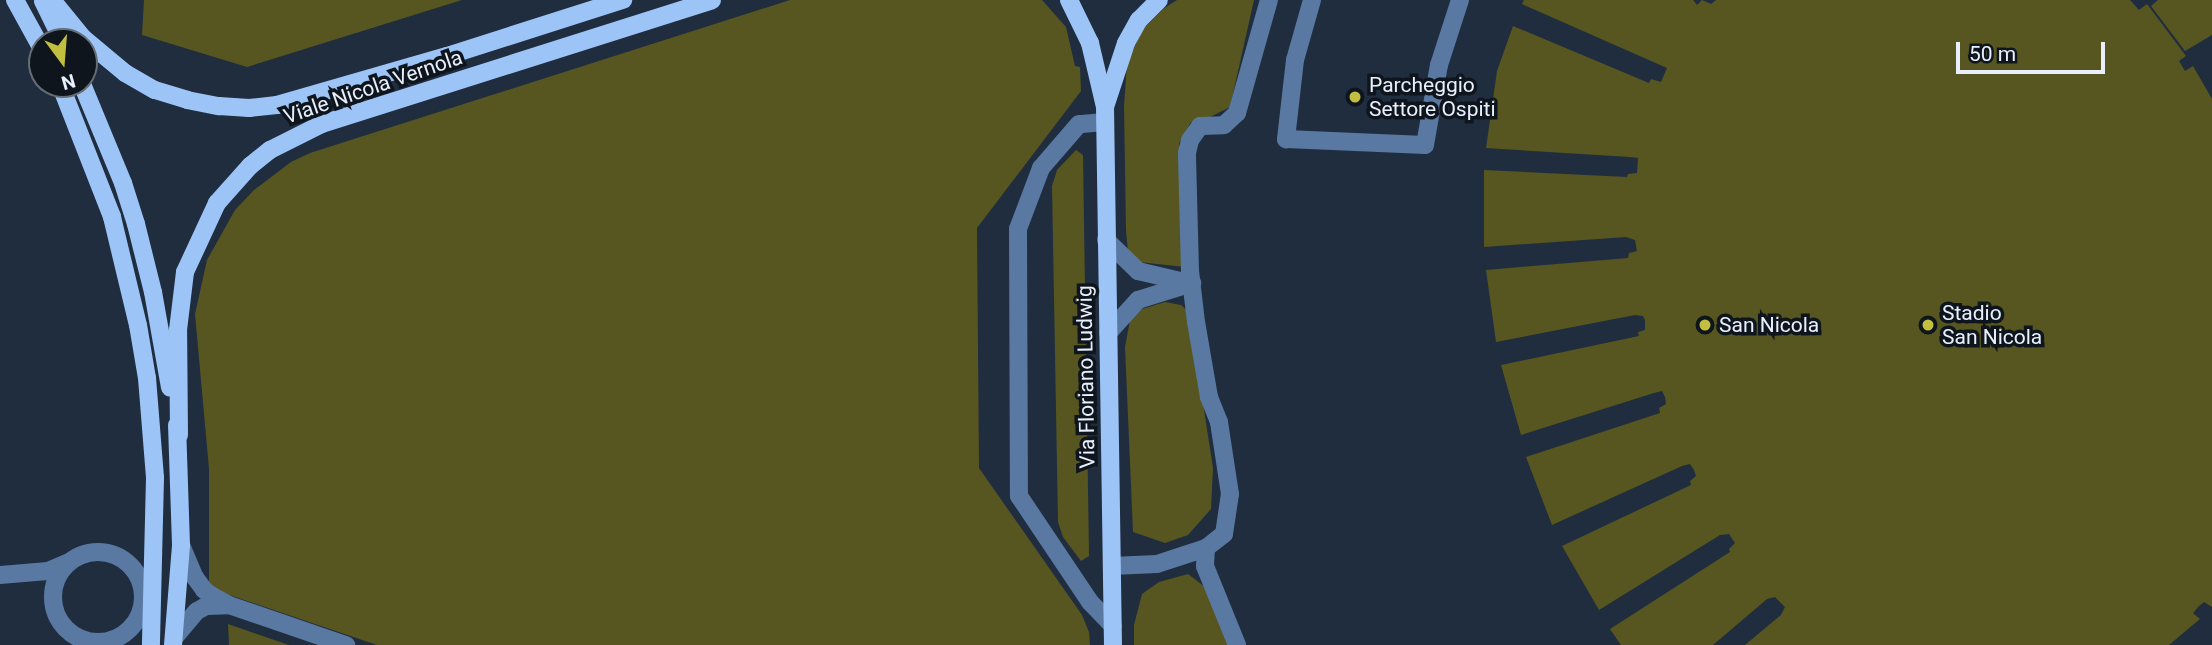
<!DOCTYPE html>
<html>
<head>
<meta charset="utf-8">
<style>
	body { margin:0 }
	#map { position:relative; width:2212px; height:645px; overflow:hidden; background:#1f2d3f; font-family:Roboto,sans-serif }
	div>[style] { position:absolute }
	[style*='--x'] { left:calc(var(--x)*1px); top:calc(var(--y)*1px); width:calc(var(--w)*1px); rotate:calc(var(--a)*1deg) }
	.green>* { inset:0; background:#575620 }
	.minor>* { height:18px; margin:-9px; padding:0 9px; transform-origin:9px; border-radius:9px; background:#5979a2 }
	.minor>.ring { margin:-9px; padding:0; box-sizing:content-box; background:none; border:18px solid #5979a2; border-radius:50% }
	.major>* { height:18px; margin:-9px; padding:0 9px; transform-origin:9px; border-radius:9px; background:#9dc4f7 }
	.dots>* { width:19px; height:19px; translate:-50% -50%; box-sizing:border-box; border:4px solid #0f151d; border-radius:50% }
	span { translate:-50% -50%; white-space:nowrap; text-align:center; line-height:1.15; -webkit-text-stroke:7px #0f151d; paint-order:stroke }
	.poi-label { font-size:21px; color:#e7f0fc }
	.left { translate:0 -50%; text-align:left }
	.street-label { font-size:21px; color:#e7f0fc }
	.north { position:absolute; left:28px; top:28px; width:70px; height:70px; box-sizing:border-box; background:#0f151d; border:2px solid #656d76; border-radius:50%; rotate:164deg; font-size:19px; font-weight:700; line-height:28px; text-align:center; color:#e7f0fc }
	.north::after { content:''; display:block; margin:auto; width:24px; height:32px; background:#c1be40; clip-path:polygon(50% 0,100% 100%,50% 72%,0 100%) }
	.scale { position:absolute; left:1956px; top:42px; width:149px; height:32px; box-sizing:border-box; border:4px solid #e7f0fc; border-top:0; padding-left:9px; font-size:21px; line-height:24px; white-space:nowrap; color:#e7f0fc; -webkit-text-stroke:5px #0f151d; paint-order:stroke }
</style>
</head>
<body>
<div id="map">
	<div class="green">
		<i style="clip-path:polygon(144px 0,462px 0,247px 67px,142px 35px)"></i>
		<i style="clip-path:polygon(790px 0,1042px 0,1066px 27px,1075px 66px,1080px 67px,1081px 91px,977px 228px,979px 468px,1082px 615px,1089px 632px,1090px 645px,377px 645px,221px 592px,209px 584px,209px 469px,195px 314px,207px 260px,235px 210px,254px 190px,291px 162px,310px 153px)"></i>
		<i style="clip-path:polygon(1177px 0,1254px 0,1230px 107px,1208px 118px,1191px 122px,1179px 143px,1185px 267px,1139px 262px,1128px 253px,1126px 230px,1124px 106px,1127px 64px,1142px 30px,1163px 9px)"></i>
		<i style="clip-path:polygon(1524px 0,1693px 0,1697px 5px,1702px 0,1711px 4px,1716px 0,2130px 0,2139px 10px,2147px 4px,2186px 56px,2179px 61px,2185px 71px,2193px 66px,2212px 99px,2212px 607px,2204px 602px,2198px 607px,2193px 613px,2200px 619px,2169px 645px,1745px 645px,1781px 615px,1785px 607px,1775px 597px,1767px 599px,1713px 645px,1621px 645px,1610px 629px,1730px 552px,1729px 549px,1735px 543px,1729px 534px,1720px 535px,1599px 610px,1562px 546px,1691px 485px,1690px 481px,1696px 476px,1694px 470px,1690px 464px,1682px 466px,1552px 525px,1526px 457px,1660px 413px,1659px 408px,1666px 404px,1665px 397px,1662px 391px,1654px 393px,1521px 435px,1501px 365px,1639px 336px,1638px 332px,1645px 330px,1645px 320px,1643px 316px,1635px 315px,1496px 342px,1486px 270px,1628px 258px,1629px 253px,1637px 251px,1635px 240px,1626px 237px,1484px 247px,1484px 170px,1627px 177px,1628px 174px,1637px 173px,1638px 158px,1630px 157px,1486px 148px,1497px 71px,1513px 26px,1649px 83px,1651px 79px,1661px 82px,1667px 68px,1522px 4px)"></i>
		<i style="clip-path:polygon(2158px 0,2212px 0,2212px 35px,2185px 51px,2151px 6px)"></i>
		<i style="clip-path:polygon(1076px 150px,1083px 155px,1089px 556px,1081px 561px,1063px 537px,1058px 522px,1052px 186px,1057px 170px)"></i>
		<i style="clip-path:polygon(1165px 302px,1181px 305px,1189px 312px,1213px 468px,1211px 509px,1188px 535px,1165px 543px,1133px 532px,1125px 347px,1130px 320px,1142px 309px)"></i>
		<i style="clip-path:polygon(1188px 574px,1205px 587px,1228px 645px,1134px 645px,1134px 625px,1142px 594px,1159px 582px)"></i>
		<i style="clip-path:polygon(228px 624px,289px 645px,229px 645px)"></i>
	</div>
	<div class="minor">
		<i style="--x:1312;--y:0;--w:62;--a:105.8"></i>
		<i style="--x:1295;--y:60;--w:80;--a:96.5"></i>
		<i style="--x:1286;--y:139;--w:139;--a:2.5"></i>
		<i style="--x:1425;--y:145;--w:81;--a:-80.1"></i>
		<i style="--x:1439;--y:65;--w:68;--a:-72.1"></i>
		<i style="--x:1104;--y:122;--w:25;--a:175"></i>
		<i style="--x:1079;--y:124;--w:58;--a:130.8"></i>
		<i style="--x:1041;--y:168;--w:65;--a:110.7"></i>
		<i style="--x:1018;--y:229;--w:267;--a:89.8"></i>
		<i style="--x:1019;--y:496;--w:128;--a:56.2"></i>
		<i style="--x:1090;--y:602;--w:33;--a:46"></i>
		<i style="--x:1106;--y:240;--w:45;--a:44.1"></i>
		<i style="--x:1138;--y:271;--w:48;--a:13.2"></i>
		<i style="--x:1108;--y:333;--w:45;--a:-47.7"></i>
		<i style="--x:1138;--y:300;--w:57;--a:-17.5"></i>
		<i style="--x:181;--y:545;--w:34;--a:67"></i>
		<i style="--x:194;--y:576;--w:17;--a:54"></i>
		<i style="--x:204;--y:590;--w:12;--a:35"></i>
		<i style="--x:214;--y:597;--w:17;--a:28"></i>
		<i style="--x:229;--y:605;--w:124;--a:18.9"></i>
		<i class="ring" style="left:53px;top:552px;width:72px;height:72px"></i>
		<i style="--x:1112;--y:566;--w:45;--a:-2.5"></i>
		<i style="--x:1157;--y:564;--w:52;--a:-18.1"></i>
		<i style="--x:0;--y:575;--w:48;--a:-4.8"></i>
		<i style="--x:48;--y:571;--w:21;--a:-23"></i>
		<i style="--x:174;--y:638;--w:35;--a:-50"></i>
		<i style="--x:197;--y:611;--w:10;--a:-29"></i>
		<i style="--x:206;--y:606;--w:23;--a:-2"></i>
		<i style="--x:1237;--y:645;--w:85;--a:-112.1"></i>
		<i style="--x:1205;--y:566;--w:18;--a:-87"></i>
		<i style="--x:1206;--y:548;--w:23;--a:-38"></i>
		<i style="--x:1224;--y:534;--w:40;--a:-81.5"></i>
		<i style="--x:1230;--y:494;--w:73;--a:-98.7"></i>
		<i style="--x:1219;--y:422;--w:27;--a:-112"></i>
		<i style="--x:1209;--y:397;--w:76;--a:-99.8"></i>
		<i style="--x:1196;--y:322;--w:51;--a:-96.7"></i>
		<i style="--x:1190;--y:271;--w:118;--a:-91.5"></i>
		<i style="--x:1187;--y:153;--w:13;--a:-77"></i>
		<i style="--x:1190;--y:140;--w:17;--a:-54"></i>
		<i style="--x:1200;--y:126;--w:24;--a:-2"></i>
		<i style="--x:1224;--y:125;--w:18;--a:-43"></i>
		<i style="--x:1237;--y:113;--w:117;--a:-74.2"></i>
	</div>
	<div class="major">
		<i style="--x:15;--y:0;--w:56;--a:61.1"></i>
		<i style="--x:52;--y:0;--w:49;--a:50.8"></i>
		<i style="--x:83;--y:38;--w:55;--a:39.8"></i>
		<i style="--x:125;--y:73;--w:34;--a:30"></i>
		<i style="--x:155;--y:90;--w:34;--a:17"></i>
		<i style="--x:187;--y:100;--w:33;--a:11"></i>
		<i style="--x:219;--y:106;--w:30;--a:4"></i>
		<i style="--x:249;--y:108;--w:28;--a:-6"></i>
		<i style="--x:277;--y:105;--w:177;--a:-16.1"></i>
		<i style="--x:447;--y:56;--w:185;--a:-17.7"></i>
		<i style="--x:1069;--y:0;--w:48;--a:64"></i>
		<i style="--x:1090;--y:43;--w:66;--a:76.8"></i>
		<i style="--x:1105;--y:107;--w:538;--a:89.15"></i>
		<i style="--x:43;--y:1;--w:46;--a:64"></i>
		<i style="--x:60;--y:84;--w:143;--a:68.6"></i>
		<i style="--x:112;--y:217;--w:111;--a:76.5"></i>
		<i style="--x:138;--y:325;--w:54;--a:80.4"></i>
		<i style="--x:147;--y:378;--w:100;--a:85.4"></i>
		<i style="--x:155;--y:478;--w:167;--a:91.4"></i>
		<i style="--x:82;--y:84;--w:107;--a:67.5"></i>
		<i style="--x:123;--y:183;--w:43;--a:72.4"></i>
		<i style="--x:136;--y:224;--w:70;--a:76"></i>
		<i style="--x:153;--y:292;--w:97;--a:79.9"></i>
		<i style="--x:1105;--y:107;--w:67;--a:-71.8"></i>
		<i style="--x:1126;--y:43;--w:26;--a:-61"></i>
		<i style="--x:1139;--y:20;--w:28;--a:-45"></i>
		<i style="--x:179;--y:435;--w:105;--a:-90.5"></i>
		<i style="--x:178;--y:330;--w:58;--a:-83.1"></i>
		<i style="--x:185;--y:272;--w:76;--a:-65.1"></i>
		<i style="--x:217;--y:203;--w:50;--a:-48.3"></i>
		<i style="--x:250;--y:166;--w:26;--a:-39"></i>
		<i style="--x:270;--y:150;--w:58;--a:-26.6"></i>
		<i style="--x:322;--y:124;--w:409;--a:-17.6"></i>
		<i style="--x:173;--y:645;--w:100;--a:-85.4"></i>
		<i style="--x:181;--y:545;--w:120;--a:-91.9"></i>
	</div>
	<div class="dots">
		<i style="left:1355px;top:97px;background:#c1be40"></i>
		<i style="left:1705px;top:325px;background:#c1be40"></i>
		<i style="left:1928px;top:325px;background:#c1be40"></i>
	</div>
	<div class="poi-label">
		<span class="left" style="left:1369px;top:97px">Parcheggio<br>Settore Ospiti</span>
		<span class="left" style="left:1942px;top:325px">Stadio<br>San Nicola</span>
		<span class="left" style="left:1719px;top:325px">San Nicola</span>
	</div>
	<div class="street-label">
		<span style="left:373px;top:87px;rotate:-19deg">Viale Nicola Vernola</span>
		<span style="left:1086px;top:377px;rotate:-91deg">Via Floriano Ludwig</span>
	</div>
	<div class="north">N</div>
	<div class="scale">50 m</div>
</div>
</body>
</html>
